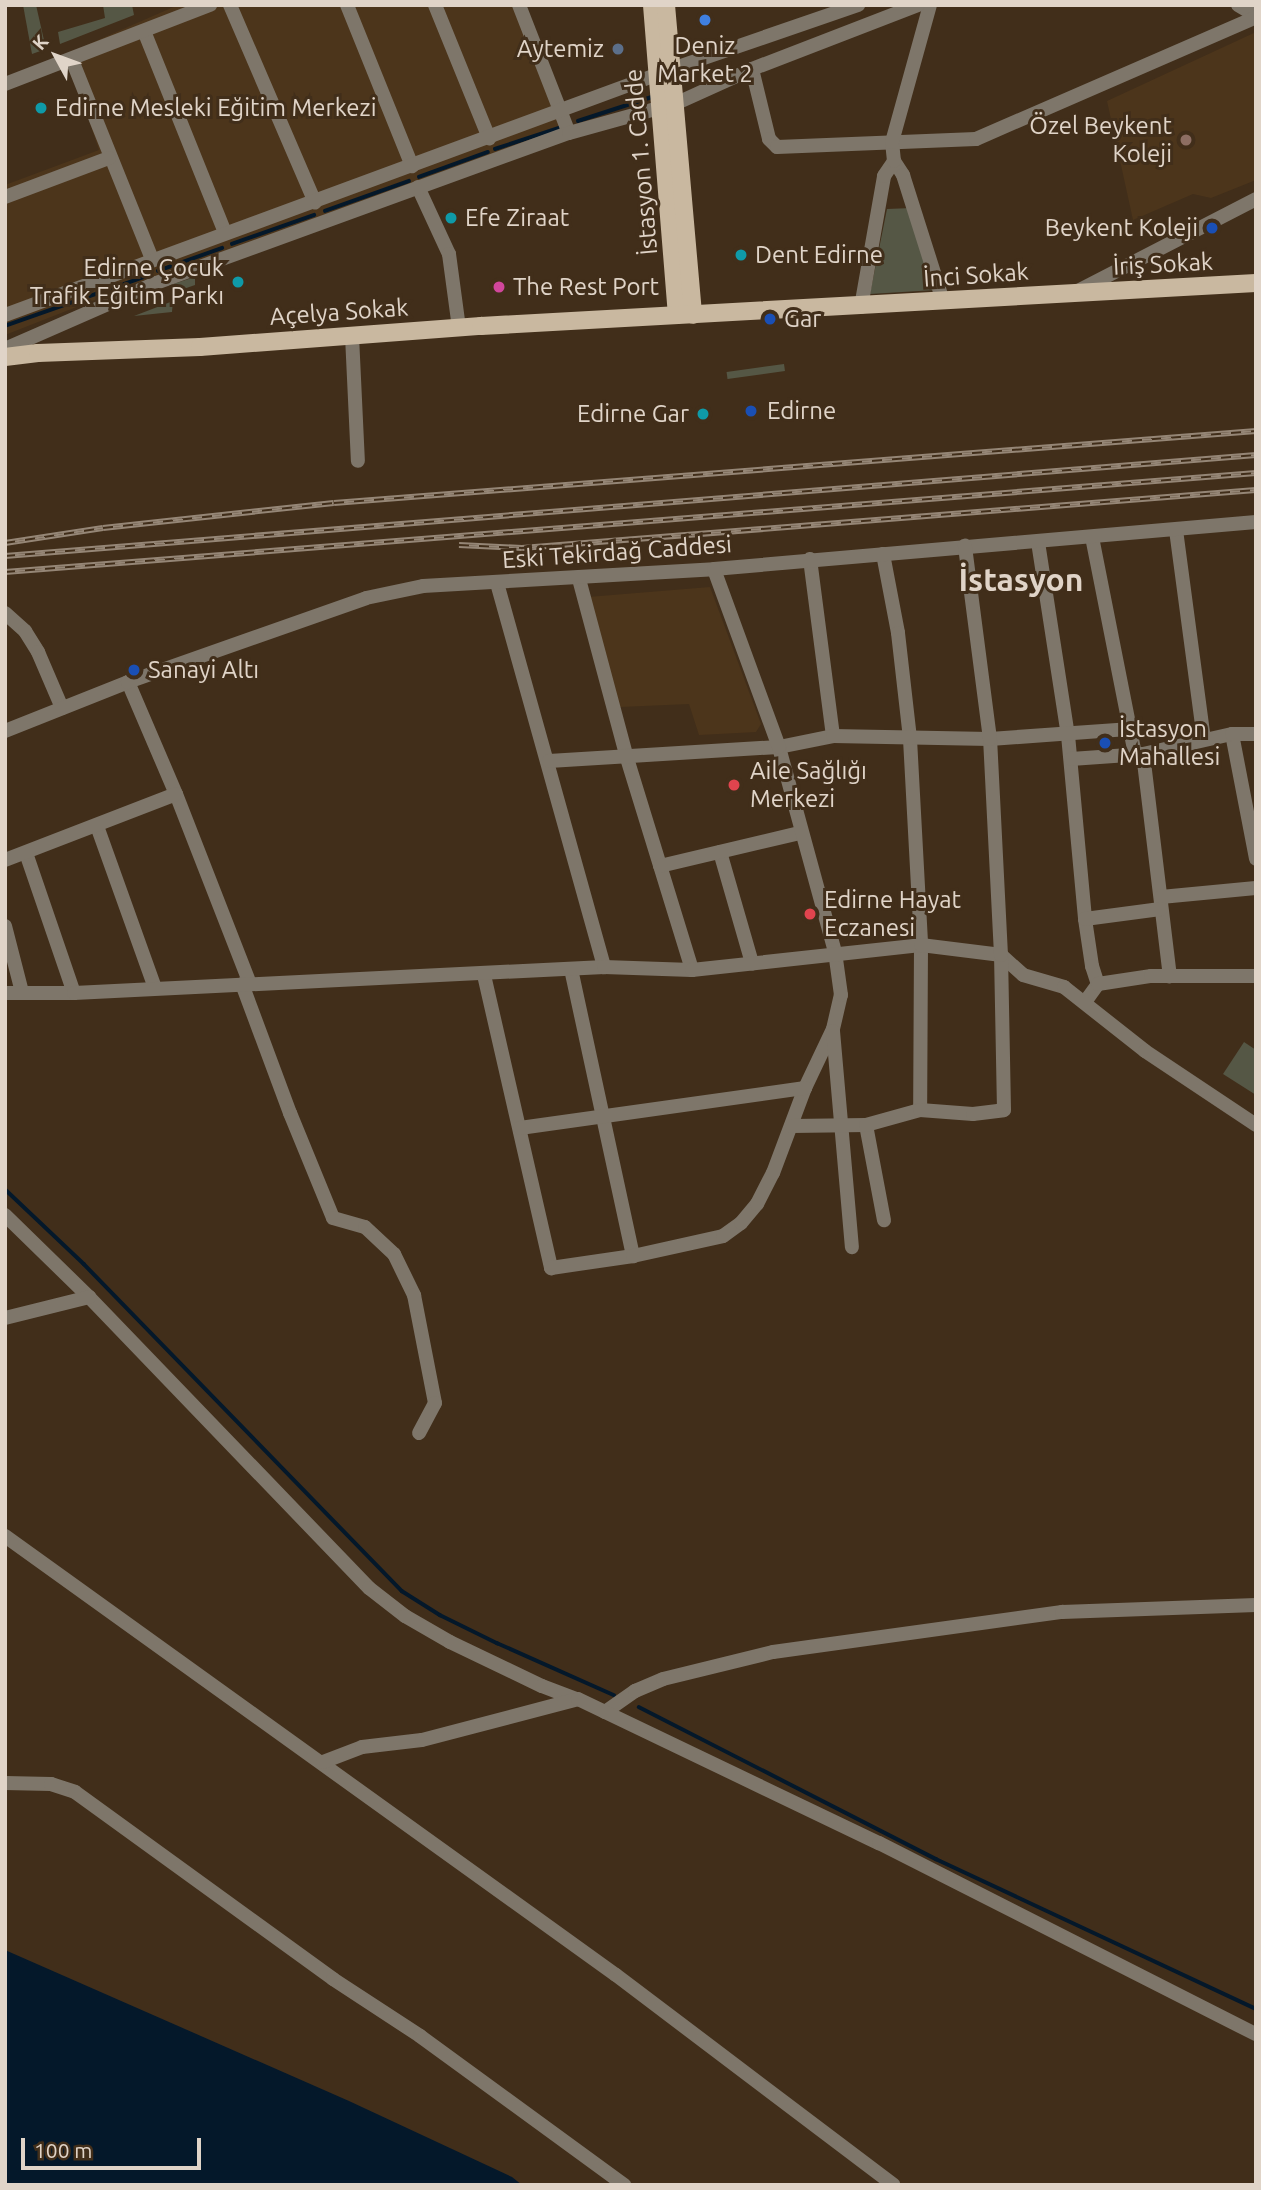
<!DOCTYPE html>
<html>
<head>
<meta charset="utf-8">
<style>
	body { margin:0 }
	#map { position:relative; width:1261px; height:2190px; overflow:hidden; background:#412e1a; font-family:Ubuntu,sans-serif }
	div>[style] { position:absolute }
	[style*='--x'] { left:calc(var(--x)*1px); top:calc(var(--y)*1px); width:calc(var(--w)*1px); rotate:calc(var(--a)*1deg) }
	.built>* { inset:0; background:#4c351b }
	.green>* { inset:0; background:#555745; transform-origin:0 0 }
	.water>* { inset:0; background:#04182a }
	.stream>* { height:3.5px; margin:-1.75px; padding:0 1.75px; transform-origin:1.75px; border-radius:1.75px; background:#04182a }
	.minor>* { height:14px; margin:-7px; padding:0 7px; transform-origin:7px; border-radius:7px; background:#7e766a }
	.major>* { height:18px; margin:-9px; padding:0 9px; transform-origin:9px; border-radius:9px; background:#c9b8a0 }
	.rail>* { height:6px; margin-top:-3px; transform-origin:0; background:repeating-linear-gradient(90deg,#412e1a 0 10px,#958676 0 20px); box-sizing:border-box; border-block:2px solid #958676 }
	.dots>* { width:19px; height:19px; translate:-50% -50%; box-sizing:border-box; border:4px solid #412e1a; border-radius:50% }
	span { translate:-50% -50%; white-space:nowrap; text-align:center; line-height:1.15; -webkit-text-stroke:6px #412e1a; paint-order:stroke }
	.poi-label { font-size:24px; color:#e0d4c8 }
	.right { translate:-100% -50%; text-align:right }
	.left { translate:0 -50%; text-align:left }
	.street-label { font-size:24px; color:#e0d4c8 }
	.district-label { font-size:32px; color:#e0d4c8; font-weight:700 }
	.frame { position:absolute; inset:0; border:7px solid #e0d4c8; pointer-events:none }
	.north { position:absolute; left:21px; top:21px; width:70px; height:70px; -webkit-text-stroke:5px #412e1a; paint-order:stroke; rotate:311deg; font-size:19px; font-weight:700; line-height:28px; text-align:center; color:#e0d4c8 }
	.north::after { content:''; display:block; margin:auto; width:24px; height:32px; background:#e0d4c8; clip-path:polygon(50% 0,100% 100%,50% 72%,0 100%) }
	.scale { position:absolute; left:21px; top:2138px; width:180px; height:32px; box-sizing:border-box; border:4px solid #e0d4c8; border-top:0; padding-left:9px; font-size:21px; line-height:24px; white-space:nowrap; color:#e0d4c8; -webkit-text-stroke:5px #412e1a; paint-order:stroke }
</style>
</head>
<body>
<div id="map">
	<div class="built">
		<i style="clip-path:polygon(178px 5px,519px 5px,569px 133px,230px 255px,148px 279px,5px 335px,5px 185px,99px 150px,66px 54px)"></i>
		<i style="clip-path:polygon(1256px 32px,1256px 180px,1211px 198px,1193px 194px,1133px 220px,1107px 101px)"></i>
		<i style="clip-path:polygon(710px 587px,761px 724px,756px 732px,699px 735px,689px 704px,620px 707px,588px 597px)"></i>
	</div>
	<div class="green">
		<i style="clip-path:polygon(23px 5px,36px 5px,46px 49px,32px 54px)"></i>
		<i style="clip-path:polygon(103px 5px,132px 5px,134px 15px,60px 44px,58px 32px,105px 18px)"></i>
		<i style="clip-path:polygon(912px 208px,935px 290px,870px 294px,887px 209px)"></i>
		<i style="clip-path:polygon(195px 277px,195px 285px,172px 293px,170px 285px)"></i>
		<i style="clip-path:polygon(173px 301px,172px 312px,134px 316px)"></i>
		<i style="left:784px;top:364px;width:7px;height:58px;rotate:82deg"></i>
		<i style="clip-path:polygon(1244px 1042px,1256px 1050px,1256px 1095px,1223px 1074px)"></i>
	</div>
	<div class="water">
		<i style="clip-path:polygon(5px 1950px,349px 2101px,512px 2177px,522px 2185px,5px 2185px)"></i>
	</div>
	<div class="stream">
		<i style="--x:578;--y:121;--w:78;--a:-18"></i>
		<i style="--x:495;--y:149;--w:67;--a:-18.2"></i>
		<i style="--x:419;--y:177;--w:73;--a:-19.9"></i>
		<i style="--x:325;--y:211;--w:89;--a:-19.7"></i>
		<i style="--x:232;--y:244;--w:87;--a:-19.5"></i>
		<i style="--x:158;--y:271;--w:68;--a:-19.8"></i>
		<i style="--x:5;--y:326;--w:151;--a:-19.4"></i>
		<i style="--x:5;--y:1189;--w:109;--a:43.5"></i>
		<i style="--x:84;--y:1264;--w:456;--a:45.8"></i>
		<i style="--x:402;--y:1591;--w:45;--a:32.3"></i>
		<i style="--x:440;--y:1615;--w:64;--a:26.2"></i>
		<i style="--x:497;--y:1643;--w:128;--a:24"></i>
		<i style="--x:639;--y:1707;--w:334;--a:27.1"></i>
		<i style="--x:936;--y:1859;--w:353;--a:25.1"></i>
	</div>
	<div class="minor">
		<i style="--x:230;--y:5;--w:215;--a:66.7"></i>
		<i style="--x:347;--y:5;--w:174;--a:68"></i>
		<i style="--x:435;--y:5;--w:144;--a:67.9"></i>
		<i style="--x:519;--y:5;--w:137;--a:68.7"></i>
		<i style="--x:1238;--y:5;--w:21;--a:31"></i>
		<i style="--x:144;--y:31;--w:217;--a:68.1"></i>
		<i style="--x:72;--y:60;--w:214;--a:68.1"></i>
		<i style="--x:752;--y:69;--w:72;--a:76.3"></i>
		<i style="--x:769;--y:139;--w:11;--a:45"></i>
		<i style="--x:777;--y:147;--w:199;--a:-2.3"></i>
		<i style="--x:976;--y:139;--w:305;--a:-23.5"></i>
		<i style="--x:5;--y:84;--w:220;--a:-21.1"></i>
		<i style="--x:894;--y:161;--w:17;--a:57"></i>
		<i style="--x:903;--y:175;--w:132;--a:72.4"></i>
		<i style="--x:418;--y:187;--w:74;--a:65.2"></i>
		<i style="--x:449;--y:254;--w:75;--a:82.3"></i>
		<i style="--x:5;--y:197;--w:111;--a:-20.6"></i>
		<i style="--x:1074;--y:293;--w:205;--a:-27.3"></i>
		<i style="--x:861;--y:307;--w:133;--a:-80"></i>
		<i style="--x:884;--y:176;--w:18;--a:-56"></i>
		<i style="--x:894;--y:161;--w:19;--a:-96"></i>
		<i style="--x:892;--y:142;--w:142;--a:-74.5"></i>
		<i style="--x:5;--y:315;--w:711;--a:-20.24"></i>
		<i style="--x:672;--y:69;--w:197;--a:-19"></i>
		<i style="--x:352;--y:336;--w:125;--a:87.3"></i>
		<i style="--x:5;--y:349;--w:165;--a:-23.6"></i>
		<i style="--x:156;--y:283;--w:439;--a:-20"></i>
		<i style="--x:569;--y:133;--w:112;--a:-15.5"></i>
		<i style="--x:677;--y:103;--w:82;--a:-24.4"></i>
		<i style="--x:752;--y:69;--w:178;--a:-21.1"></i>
		<i style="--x:1176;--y:530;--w:211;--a:82.4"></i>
		<i style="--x:1092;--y:537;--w:222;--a:78.8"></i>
		<i style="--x:1038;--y:542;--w:195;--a:81.2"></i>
		<i style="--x:1068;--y:735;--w:185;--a:84.7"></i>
		<i style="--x:1085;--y:919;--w:48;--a:81.5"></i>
		<i style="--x:1092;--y:966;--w:19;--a:72"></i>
		<i style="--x:1098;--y:984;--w:22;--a:126"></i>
		<i style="--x:883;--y:554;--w:80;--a:79.2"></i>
		<i style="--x:898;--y:633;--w:107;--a:83.5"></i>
		<i style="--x:910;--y:739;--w:206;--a:86.9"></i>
		<i style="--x:921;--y:945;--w:165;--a:90.3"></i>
		<i style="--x:810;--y:559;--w:178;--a:82.6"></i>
		<i style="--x:579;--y:579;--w:182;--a:75"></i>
		<i style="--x:626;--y:755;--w:225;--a:72.9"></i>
		<i style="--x:497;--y:583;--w:399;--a:74.4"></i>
		<i style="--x:5;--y:613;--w:27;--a:42"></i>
		<i style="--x:25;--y:631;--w:25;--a:58"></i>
		<i style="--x:38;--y:652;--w:61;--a:66.8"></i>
		<i style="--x:128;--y:682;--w:122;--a:66.8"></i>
		<i style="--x:176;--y:794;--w:204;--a:68.7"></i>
		<i style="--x:5;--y:731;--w:132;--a:-21.7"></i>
		<i style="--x:128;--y:682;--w:252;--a:-19.4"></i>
		<i style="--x:366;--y:598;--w:58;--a:-11.9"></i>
		<i style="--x:423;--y:586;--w:291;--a:-3.3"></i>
		<i style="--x:714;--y:569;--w:544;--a:-4.96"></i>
		<i style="--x:1232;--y:734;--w:127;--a:79.1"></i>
		<i style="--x:1143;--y:754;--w:224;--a:83.1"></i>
		<i style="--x:1071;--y:759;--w:72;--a:-4"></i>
		<i style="--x:1143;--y:754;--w:91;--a:-12.7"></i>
		<i style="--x:1232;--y:734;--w:24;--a:0"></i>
		<i style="--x:549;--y:761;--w:230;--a:-3.5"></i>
		<i style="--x:779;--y:747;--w:55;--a:-11.5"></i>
		<i style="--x:833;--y:736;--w:157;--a:1.1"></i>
		<i style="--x:990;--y:739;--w:138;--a:-4.1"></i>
		<i style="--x:97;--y:826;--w:172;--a:70.3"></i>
		<i style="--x:720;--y:852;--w:116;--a:73.9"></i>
		<i style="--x:26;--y:853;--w:148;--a:71.1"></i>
		<i style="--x:5;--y:860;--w:183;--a:-21.1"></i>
		<i style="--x:660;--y:866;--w:144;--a:-13.3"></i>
		<i style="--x:1161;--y:897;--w:95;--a:-5.4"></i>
		<i style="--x:1085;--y:919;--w:76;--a:-7.6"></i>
		<i style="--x:5;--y:926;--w:68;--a:75.6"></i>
		<i style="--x:571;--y:969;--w:294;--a:77.8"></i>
		<i style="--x:484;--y:975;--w:301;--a:77.1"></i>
		<i style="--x:551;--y:1268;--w:83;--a:-8.3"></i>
		<i style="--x:633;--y:1256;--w:92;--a:-12.5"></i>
		<i style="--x:723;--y:1236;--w:22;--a:-36"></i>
		<i style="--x:741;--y:1223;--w:25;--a:-50"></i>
		<i style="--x:757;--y:1204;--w:35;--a:-63"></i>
		<i style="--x:773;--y:1173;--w:91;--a:-69.4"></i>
		<i style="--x:805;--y:1088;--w:65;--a:-64.6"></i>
		<i style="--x:833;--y:1029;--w:35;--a:-77"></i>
		<i style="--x:841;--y:995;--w:43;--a:-97.9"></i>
		<i style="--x:835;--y:952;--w:213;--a:-105.3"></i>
		<i style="--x:779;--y:747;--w:189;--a:-110.1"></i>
		<i style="--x:242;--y:984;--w:138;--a:69.6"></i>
		<i style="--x:290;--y:1113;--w:113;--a:67.7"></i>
		<i style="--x:333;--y:1218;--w:33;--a:16"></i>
		<i style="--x:365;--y:1227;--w:40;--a:43"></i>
		<i style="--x:394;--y:1254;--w:46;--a:64"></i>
		<i style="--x:414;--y:1295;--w:110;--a:79"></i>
		<i style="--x:435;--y:1403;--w:34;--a:118"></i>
		<i style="--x:1098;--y:984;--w:54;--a:-8.6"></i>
		<i style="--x:1151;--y:976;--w:105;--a:0"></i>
		<i style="--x:5;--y:993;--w:69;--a:0"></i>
		<i style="--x:74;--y:993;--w:531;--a:-2.81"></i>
		<i style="--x:604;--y:967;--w:88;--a:2"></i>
		<i style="--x:692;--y:970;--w:230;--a:-6.2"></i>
		<i style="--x:921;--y:945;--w:81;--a:7.1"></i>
		<i style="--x:1001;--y:955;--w:30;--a:42"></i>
		<i style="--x:1023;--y:975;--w:43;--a:16.3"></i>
		<i style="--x:1064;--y:987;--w:103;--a:38.3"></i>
		<i style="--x:1145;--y:1051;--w:133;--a:33.7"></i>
		<i style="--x:833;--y:1031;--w:217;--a:85"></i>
		<i style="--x:866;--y:1125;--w:97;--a:79.3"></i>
		<i style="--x:792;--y:1126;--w:74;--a:-0.8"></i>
		<i style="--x:866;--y:1125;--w:56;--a:-15.5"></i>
		<i style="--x:920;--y:1110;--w:53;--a:4.3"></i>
		<i style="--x:973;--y:1114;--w:31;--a:-7"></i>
		<i style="--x:1004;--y:1110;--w:155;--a:-91.1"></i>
		<i style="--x:1001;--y:955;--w:216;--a:-92.9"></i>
		<i style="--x:990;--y:739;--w:195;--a:-97.4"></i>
		<i style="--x:520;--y:1128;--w:288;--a:-8"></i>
		<i style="--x:5;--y:1215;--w:117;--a:44.3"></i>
		<i style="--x:89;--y:1297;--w:404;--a:46.1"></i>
		<i style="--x:369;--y:1588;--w:46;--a:37.9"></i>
		<i style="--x:405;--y:1616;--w:52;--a:30"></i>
		<i style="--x:450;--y:1642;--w:102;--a:25.6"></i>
		<i style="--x:542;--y:1686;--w:36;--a:21"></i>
		<i style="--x:5;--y:1318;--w:87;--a:-14"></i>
		<i style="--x:5;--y:1536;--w:752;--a:35.7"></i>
		<i style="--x:616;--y:1975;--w:348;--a:37.1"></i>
		<i style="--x:605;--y:1712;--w:37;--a:-35"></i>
		<i style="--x:635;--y:1691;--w:30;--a:-23"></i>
		<i style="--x:663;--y:1679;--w:113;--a:-13.8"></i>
		<i style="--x:773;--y:1652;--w:292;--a:-7.9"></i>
		<i style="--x:1062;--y:1612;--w:194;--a:-2.1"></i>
		<i style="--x:323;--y:1762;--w:42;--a:-21"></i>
		<i style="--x:362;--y:1747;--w:60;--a:-6.7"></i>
		<i style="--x:422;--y:1740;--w:161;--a:-14.7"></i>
		<i style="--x:578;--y:1699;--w:334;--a:25.6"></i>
		<i style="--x:879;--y:1843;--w:423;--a:26.9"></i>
		<i style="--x:5;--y:1783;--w:46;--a:1.2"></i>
		<i style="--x:51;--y:1784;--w:25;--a:18"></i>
		<i style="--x:75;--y:1792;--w:319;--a:35.9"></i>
		<i style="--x:333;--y:1979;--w:104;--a:33.2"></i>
		<i style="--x:420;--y:2036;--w:253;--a:36.1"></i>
	</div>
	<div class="major">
		<i style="--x:652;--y:5;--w:311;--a:85.4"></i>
		<i style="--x:666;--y:5;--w:311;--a:85"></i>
		<i style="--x:5;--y:357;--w:33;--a:-7"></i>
		<i style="--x:38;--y:353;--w:162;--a:-2.1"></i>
		<i style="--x:200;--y:347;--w:282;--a:-4.3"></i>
		<i style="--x:481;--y:326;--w:776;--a:-3.18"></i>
	</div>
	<div class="rail">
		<i style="--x:5;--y:543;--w:99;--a:-8.7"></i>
		<i style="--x:103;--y:528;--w:232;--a:-6.2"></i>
		<i style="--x:334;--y:503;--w:925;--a:-4.47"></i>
		<i style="--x:459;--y:545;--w:63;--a:2.7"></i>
		<i style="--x:522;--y:548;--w:736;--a:-4.52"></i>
		<i style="--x:5;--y:556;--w:1255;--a:-4.62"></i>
		<i style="--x:5;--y:572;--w:1255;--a:-4.52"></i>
	</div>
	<div class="dots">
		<i style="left:705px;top:20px;background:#3f7fe0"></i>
		<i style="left:618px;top:49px;background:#5c6f8a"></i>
		<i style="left:41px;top:108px;background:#0f9aa8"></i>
		<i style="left:1186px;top:140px;background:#8d6e63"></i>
		<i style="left:451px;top:218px;background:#0f9aa8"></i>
		<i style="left:1212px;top:228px;background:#1a4fb4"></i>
		<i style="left:741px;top:255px;background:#0f9aa8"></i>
		<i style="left:238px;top:282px;background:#0f9aa8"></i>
		<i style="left:499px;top:287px;background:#d1479c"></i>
		<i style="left:770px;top:319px;background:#1a4fb4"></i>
		<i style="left:751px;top:411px;background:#1a4fb4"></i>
		<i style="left:703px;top:414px;background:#0f9aa8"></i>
		<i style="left:134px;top:670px;background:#1a4fb4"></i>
		<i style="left:1105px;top:743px;background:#1a4fb4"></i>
		<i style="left:734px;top:785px;background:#e0444e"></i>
		<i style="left:810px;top:914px;background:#e0444e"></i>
	</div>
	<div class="poi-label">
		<span style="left:705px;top:60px">Deniz<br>Market 2</span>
		<span class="right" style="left:604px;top:49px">Aytemiz</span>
		<span class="left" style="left:55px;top:108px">Edirne Mesleki Eğitim Merkezi</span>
		<span class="right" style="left:1172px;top:140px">Özel Beykent<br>Koleji</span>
		<span class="left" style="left:465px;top:218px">Efe Ziraat</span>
		<span class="right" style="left:1198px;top:228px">Beykent Koleji</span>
		<span class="left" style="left:755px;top:255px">Dent Edirne</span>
		<span class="right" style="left:224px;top:282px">Edirne Çocuk<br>Trafik Eğitim Parkı</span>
		<span class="left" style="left:513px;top:287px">The Rest Port</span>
		<span class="left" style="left:784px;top:319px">Gar</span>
		<span class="left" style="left:767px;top:411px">Edirne</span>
		<span class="right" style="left:689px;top:414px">Edirne Gar</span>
		<span class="left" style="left:148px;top:670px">Sanayi Altı</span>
		<span class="left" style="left:1119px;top:743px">İstasyon<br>Mahallesi</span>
		<span class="left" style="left:750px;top:785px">Aile Sağlığı<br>Merkezi</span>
		<span class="left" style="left:824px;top:914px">Edirne Hayat<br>Eczanesi</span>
	</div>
	<div class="street-label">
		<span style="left:641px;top:162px;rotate:-95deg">İstasyon 1. Cadde</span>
		<span style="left:1163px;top:264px;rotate:-3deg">İriş Sokak</span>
		<span style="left:976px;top:275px;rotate:-4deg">İnci Sokak</span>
		<span style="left:339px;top:312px;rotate:-4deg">Açelya Sokak</span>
		<span style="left:617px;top:552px;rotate:-4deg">Eski Tekirdağ Caddesi</span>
	</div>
	<div class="district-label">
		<span style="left:1021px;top:579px">İstasyon</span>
	</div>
	<div class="frame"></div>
	<div class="north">K</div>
	<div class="scale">100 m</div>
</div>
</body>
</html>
